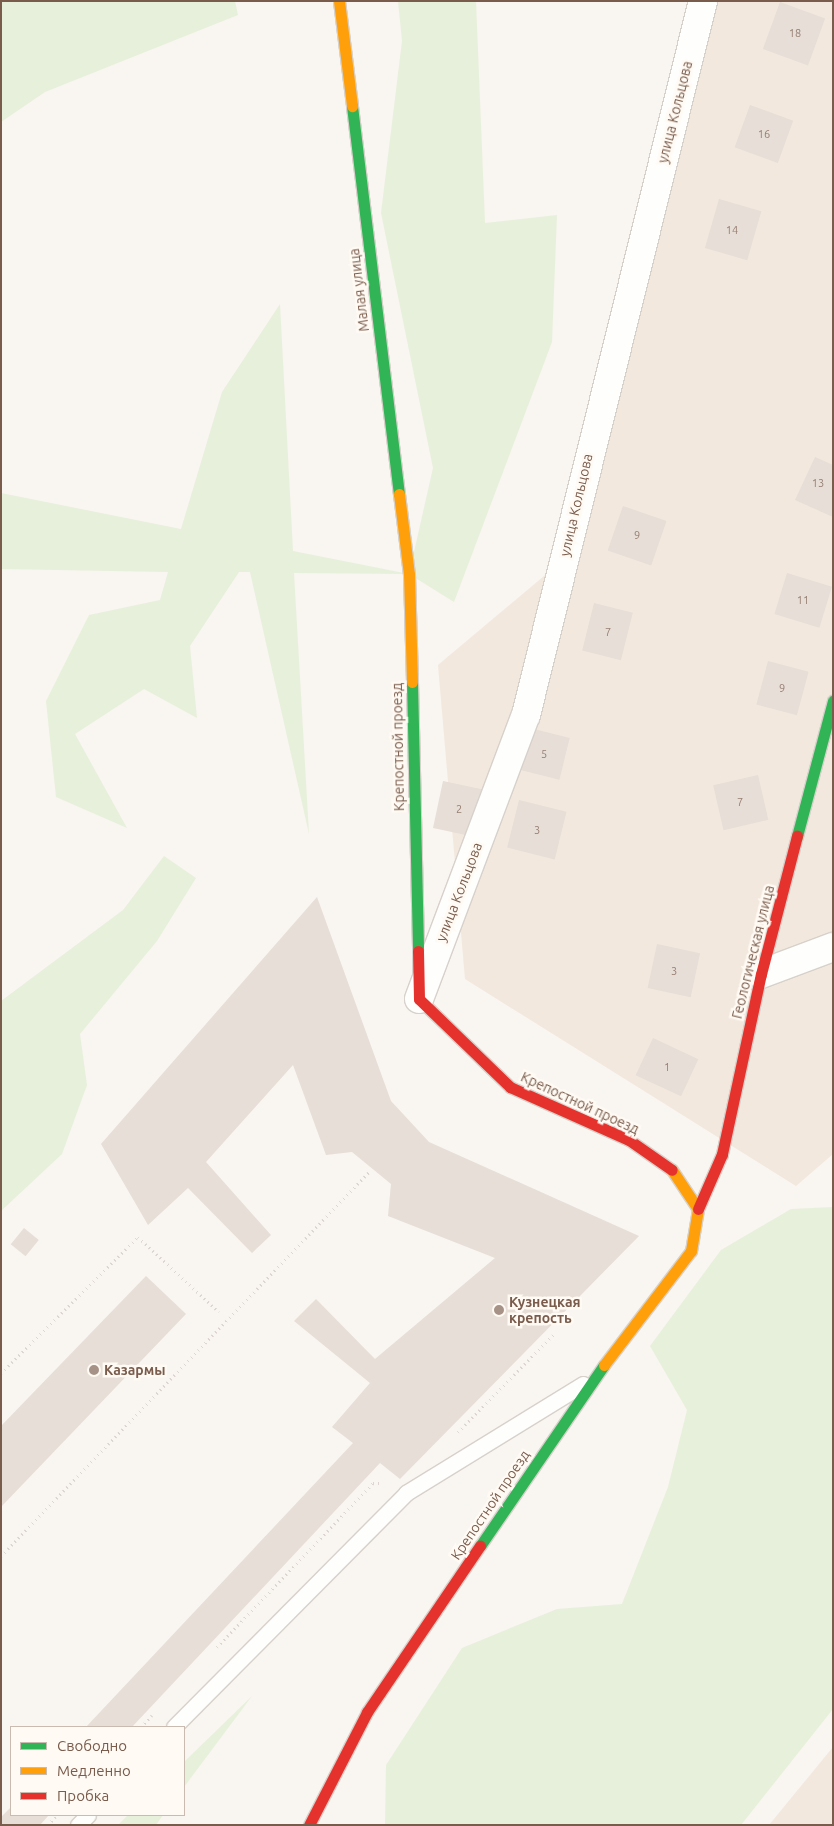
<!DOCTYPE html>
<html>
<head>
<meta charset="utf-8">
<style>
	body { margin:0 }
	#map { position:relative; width:834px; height:1826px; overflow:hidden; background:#f9f5f0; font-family:Ubuntu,sans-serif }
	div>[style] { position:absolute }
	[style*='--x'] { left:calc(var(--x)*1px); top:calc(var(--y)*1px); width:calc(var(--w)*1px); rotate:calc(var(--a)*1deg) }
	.residential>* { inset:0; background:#f2e8de }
	.green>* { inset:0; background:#e7f0db }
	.building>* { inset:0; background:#e6ded7; transform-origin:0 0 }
	.path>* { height:3px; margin-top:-1.5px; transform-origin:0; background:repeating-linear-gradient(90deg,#dcd5d0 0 1px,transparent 0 5px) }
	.roads { filter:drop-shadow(1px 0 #d7d1cb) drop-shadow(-1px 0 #d7d1cb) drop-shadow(0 1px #d7d1cb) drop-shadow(0 -1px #d7d1cb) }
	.lane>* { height:15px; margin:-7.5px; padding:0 7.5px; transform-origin:7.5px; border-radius:7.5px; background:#fefefd }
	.street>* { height:28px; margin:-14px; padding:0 14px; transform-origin:14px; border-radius:14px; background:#fefefd }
	.fast>* { height:11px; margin:-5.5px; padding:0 5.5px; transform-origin:5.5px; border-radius:5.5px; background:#30b455 }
	.slow>* { height:11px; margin:-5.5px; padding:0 5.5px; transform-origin:5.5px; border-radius:5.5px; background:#ff9f0a }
	.jam>* { height:11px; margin:-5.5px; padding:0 5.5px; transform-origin:5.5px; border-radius:5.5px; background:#e5322d }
	.dots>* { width:14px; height:14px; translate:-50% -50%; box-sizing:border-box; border:2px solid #fffaf3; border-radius:50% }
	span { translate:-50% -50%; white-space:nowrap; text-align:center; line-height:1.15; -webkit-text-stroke:5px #fffaf3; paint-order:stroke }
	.number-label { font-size:11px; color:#977e72 }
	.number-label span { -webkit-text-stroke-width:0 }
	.street-label { font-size:14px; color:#7a5c4d }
	.poi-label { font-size:14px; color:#7a5c4d; font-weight:700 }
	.left { translate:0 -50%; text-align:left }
	.frame { position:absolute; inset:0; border:2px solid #7a5c4d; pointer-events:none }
	.legend { position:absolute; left:10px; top:1726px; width:175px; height:90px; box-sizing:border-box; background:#fffaf3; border:1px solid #cabbb1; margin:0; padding:6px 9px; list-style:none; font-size:15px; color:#7a5c4d }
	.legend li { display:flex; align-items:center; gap:10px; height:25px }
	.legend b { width:25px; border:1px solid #cabbb1 }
</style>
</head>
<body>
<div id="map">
	<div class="residential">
		<i style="clip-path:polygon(709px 1px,833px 1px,833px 1154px,796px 1186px,465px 979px,438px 665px,556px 566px)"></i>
		<i style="clip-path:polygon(833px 1747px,833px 1825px,769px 1825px)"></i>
	</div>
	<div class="green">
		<i style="clip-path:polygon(1px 1px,235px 1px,238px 15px,45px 92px,1px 122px)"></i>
		<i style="clip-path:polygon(398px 1px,476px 1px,485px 223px,557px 215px,552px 342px,454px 602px,409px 574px,294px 573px,309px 834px,250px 572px,239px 572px,190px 646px,197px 718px,144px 689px,75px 734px,127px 828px,56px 797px,46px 701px,89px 615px,160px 600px,168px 572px,1px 569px,1px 493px,181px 529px,222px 392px,280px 304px,293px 551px,409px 574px,433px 468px,381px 213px,402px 41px)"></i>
		<i style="clip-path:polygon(164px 856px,196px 878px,157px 941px,80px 1034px,87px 1085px,62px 1154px,1px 1211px,1px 1001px,123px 910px)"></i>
		<i style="clip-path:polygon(833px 1207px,833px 1709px,741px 1825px,385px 1825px,386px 1765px,462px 1648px,557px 1609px,622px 1604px,668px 1487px,687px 1410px,650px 1346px,721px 1250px,791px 1209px)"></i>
		<i style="clip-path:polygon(252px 1696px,184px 1787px,184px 1762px)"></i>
		<i style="clip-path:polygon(128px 1815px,163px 1815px,156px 1825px,118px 1825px)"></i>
	</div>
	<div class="building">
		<i style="left:780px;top:2px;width:48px;height:50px;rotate:20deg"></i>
		<i style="left:750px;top:105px;width:46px;height:45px;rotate:20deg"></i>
		<i style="left:719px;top:199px;width:44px;height:51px;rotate:16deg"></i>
		<i style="clip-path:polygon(815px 457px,833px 465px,833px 517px,795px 500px)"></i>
		<i style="left:623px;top:506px;width:46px;height:47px;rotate:19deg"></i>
		<i style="left:787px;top:573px;width:47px;height:43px;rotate:17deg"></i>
		<i style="left:594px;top:603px;width:40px;height:49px;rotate:14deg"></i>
		<i style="left:768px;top:661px;width:42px;height:45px;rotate:15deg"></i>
		<i style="left:530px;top:728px;width:41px;height:43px;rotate:14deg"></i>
		<i style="left:758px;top:775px;width:46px;height:46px;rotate:77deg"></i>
		<i style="left:443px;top:781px;width:42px;height:48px;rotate:12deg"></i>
		<i style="left:519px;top:800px;width:49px;height:49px;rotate:14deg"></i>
		<i style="clip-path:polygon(317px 897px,391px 1101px,429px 1142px,639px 1236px,400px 1479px,380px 1463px,132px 1727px,86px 1727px,353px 1443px,332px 1427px,370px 1383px,294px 1321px,316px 1299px,375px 1359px,495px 1258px,388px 1216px,391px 1184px,352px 1152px,326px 1155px,293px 1065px,206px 1162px,271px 1235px,252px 1253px,188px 1188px,148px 1225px,101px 1144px)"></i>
		<i style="left:657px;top:944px;width:44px;height:45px;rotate:12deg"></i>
		<i style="left:653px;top:1038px;width:50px;height:41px;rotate:25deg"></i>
		<i style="left:24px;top:1228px;width:19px;height:21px;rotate:39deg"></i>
		<i style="clip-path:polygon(146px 1276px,186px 1314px,1px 1507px,1px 1426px)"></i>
		<i style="clip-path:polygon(11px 1807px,11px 1815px,49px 1815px,40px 1825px,1px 1825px,1px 1817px)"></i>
	</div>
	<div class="path">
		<i style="--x:1;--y:1373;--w:193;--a:-44.8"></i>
		<i style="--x:138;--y:1237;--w:110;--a:42.8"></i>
		<i style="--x:458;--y:1432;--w:137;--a:-45.6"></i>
		<i style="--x:1;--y:1556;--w:532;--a:-46.22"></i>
		<i style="--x:217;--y:1647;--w:226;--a:-46.4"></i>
		<i style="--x:373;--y:1483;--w:10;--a:0"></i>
		<i style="--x:141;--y:1727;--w:16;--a:-47"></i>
		<i style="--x:48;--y:1825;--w:12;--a:-48"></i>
	</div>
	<div class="roads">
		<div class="lane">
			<i style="--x:174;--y:1727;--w:330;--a:-45.2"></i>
			<i style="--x:406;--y:1493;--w:208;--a:-31.6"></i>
			<i style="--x:78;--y:1825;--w:14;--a:-45"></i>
		</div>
		<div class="street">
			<i style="--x:761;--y:974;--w:77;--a:-20.6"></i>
			<i style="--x:419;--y:999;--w:303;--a:-69.4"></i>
			<i style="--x:526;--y:715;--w:736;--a:-76.08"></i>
		</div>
		<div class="fast">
			<i style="--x:352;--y:106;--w:391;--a:83.1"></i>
			<i style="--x:412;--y:682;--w:269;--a:88.7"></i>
			<i style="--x:797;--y:836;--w:140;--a:-75.1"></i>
			<i style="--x:480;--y:1546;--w:219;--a:-55.6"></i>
		</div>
		<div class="slow">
			<i style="--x:339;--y:1;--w:106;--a:82.9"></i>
			<i style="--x:399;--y:494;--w:81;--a:82.9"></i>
			<i style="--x:409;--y:574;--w:108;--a:88.4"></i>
			<i style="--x:604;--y:1365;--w:143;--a:-52.7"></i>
			<i style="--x:691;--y:1251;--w:43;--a:-80.5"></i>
			<i style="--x:698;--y:1209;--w:47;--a:-123.7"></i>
		</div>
		<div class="jam">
			<i style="--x:418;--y:951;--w:48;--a:88.8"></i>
			<i style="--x:419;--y:999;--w:127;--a:44"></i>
			<i style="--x:510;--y:1087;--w:130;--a:24"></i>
			<i style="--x:629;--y:1140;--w:52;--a:34.9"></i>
			<i style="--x:698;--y:1209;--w:60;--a:-66.4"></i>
			<i style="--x:722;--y:1154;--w:184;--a:-77.8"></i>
			<i style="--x:761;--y:974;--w:143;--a:-75.4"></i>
			<i style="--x:309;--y:1825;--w:127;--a:-62.8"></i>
			<i style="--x:367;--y:1712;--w:201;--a:-55.8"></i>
		</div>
	</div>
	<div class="dots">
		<i style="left:499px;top:1310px;background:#a69286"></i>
		<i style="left:94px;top:1370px;background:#a69286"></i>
	</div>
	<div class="number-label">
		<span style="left:795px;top:33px">18</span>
		<span style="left:764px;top:134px">16</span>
		<span style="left:732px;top:230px">14</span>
		<span style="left:818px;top:483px">13</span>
		<span style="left:637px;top:535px">9</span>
		<span style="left:803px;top:600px">11</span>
		<span style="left:608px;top:632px">7</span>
		<span style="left:782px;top:688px">9</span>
		<span style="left:544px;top:754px">5</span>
		<span style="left:740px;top:802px">7</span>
		<span style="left:459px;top:809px">2</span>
		<span style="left:537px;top:830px">3</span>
		<span style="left:674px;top:971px">3</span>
		<span style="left:667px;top:1067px">1</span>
	</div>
	<div class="street-label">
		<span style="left:675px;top:112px;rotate:-76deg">улица Кольцова</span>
		<span style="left:359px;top:290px;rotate:-97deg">Малая улица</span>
		<span style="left:576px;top:505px;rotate:-77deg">улица Кольцова</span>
		<span style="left:398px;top:747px;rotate:-91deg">Крепостной проезд</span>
		<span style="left:459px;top:892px;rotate:-69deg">улица Кольцова</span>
		<span style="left:753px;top:952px;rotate:-76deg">Геологическая улица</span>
		<span style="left:580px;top:1103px;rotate:25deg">Крепостной проезд</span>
		<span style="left:490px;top:1505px;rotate:-56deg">Крепостной проезд</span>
	</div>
	<div class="poi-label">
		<span class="left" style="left:509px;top:1310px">Кузнецкая<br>крепость</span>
		<span class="left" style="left:104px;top:1370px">Казармы</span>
	</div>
	<div class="frame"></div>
	<ul class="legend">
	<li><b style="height:6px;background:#30b455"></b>Свободно</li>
	<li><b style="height:6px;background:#ff9f0a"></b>Медленно</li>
	<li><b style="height:6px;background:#e5322d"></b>Пробка</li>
	</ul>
</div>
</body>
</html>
